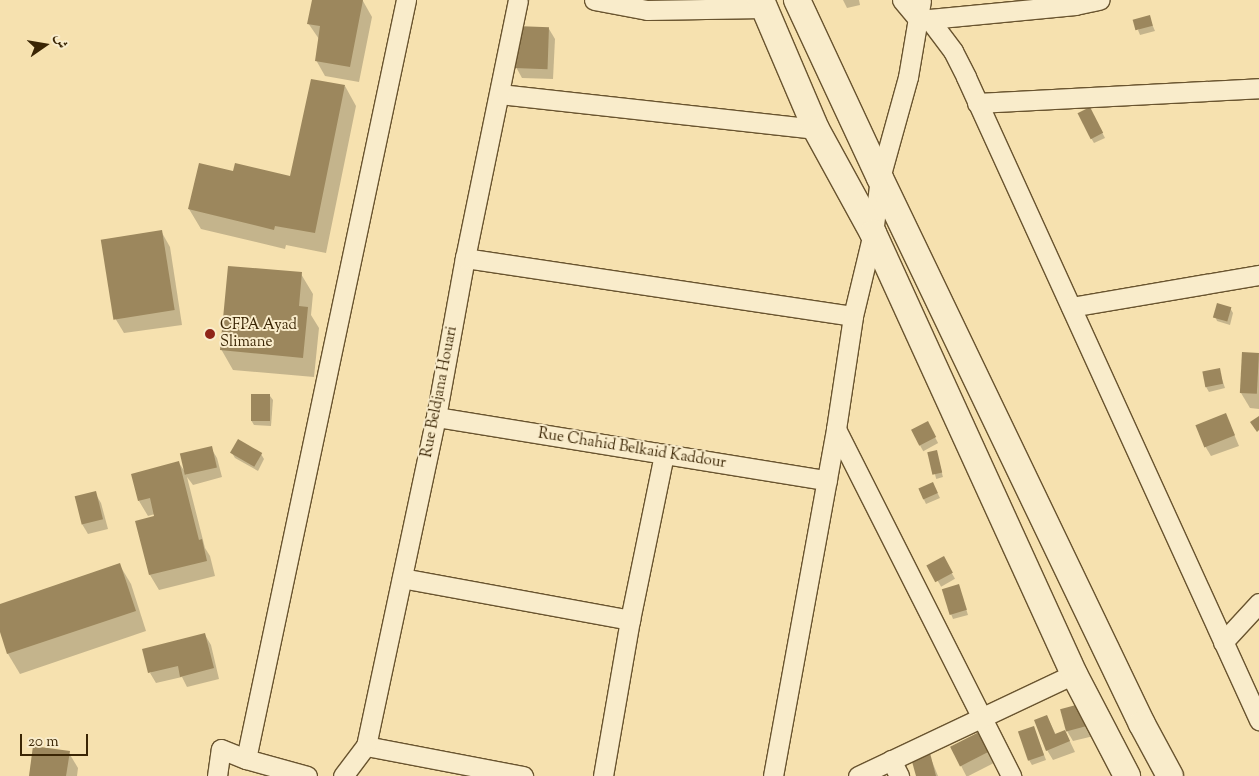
<!DOCTYPE html>
<html>
<head>
<meta charset="utf-8">
<style>
	body { margin:0 }
	#map { position:relative; width:1259px; height:776px; overflow:hidden; background:#f6e1af; font-family:"Sorts Mill Goudy",Amiri,serif }
	div>[style] { position:absolute }
	[style*='--x'] { left:calc(var(--x)*1px); top:calc(var(--y)*1px); width:calc(var(--w)*1px); rotate:calc(var(--a)*1deg) }
	.shadow>* { inset:0; background:#0003; transform-origin:0 0 }
	.building>* { inset:0; background:#9c875d; transform-origin:0 0 }
	.roads { filter:drop-shadow(1px 0 #69542f) drop-shadow(-1px 0 #69542f) drop-shadow(0 1px #69542f) drop-shadow(0 -1px #69542f) }
	.street>* { height:19px; margin:-9.5px; padding:0 9.5px; transform-origin:9.5px; border-radius:9.5px; background:#f9eccb }
	.secondary>* { height:26px; margin:-13px; padding:0 13px; transform-origin:13px; border-radius:13px; background:#f9eccb }
	.dots>* { width:14px; height:14px; translate:-50% -50%; box-sizing:border-box; border:2px solid #f9eccb; border-radius:50% }
	span { translate:-50% -50%; white-space:nowrap; text-align:center; line-height:1.15; -webkit-text-stroke:4px #f9eccb; paint-order:stroke }
	.poi-label { font-size:15px; color:#3a2504 }
	.left { translate:0 -50%; text-align:left }
	.street-label { font-size:15px; color:#3a2504 }
	.north { position:absolute; left:20px; top:20px; width:50px; height:50px; -webkit-text-stroke:4px #f9eccb; paint-order:stroke; rotate:77deg; font-size:14px; font-weight:700; line-height:20px; text-align:center; color:#3a2504 }
	.north::after { content:''; display:block; margin:auto; width:18px; height:22px; background:#3a2504; clip-path:polygon(50% 0,100% 100%,50% 72%,0 100%) }
	.scale { position:absolute; left:20px; top:734px; width:68px; height:22px; box-sizing:border-box; border:2px solid #3a2504; border-top:0; padding-left:6px; font-size:15px; line-height:18px; white-space:nowrap; color:#3a2504; -webkit-text-stroke:4px #f9eccb; paint-order:stroke }
</style>
</head>
<body>
<div id="map">
	<div class="shadow">
		<i style="clip-path:polygon(313px 0,363px 1px,372px 17px,359px 82px,325px 76px,316px 60px,319px 39px,308px 23px)"></i>
		<i style="clip-path:polygon(843px 0,859px 0,860px 5px,847px 8px)"></i>
		<i style="clip-path:polygon(1149px 17px,1155px 31px,1140px 35px,1138px 30px)"></i>
		<i style="clip-path:polygon(549px 29px,555px 39px,553px 79px,522px 78px,516px 67px)"></i>
		<i style="clip-path:polygon(345px 86px,356px 106px,326px 253px,286px 245px,285px 249px,201px 229px,189px 209px,291px 177px)"></i>
		<i style="clip-path:polygon(1092px 113px,1105px 138px,1094px 143px,1091px 138px)"></i>
		<i style="clip-path:polygon(161px 231px,170px 247px,182px 325px,124px 333px,115px 318px,103px 240px)"></i>
		<i style="clip-path:polygon(301px 274px,313px 294px,311px 315px,319px 328px,314px 377px,233px 370px,221px 349px)"></i>
		<i style="clip-path:polygon(1230px 308px,1233px 313px,1230px 325px,1217px 321px,1215px 316px)"></i>
		<i style="clip-path:polygon(1259px 354px,1259px 409px,1250px 408px,1241px 393px)"></i>
		<i style="clip-path:polygon(1219px 370px,1225px 388px,1209px 392px,1206px 387px)"></i>
		<i style="clip-path:polygon(270px 396px,273px 400px,271px 426px,254px 425px,251px 420px)"></i>
		<i style="clip-path:polygon(1226px 415px,1239px 446px,1211px 456px,1205px 446px)"></i>
		<i style="left:927px;top:423px;width:23px;height:17px;rotate:61deg"></i>
		<i style="clip-path:polygon(211px 448px,217px 458px,222px 477px,193px 485px,187px 477px,205px 548px,210px 556px,215px 576px,159px 590px,150px 575px,137px 522px,156px 517px,155px 514px,148px 516px,139px 501px,179px 463px,187px 475px,181px 455px)"></i>
		<i style="left:936px;top:451px;width:27px;height:7px;rotate:75deg"></i>
		<i style="clip-path:polygon(232px 453px,261px 454px,264px 459px,258px 471px,235px 458px)"></i>
		<i style="clip-path:polygon(935px 488px,940px 498px,926px 504px,919px 489px)"></i>
		<i style="clip-path:polygon(95px 493px,101px 503px,108px 529px,88px 534px,82px 524px)"></i>
		<i style="left:943px;top:558px;width:24px;height:16px;rotate:60deg"></i>
		<i style="clip-path:polygon(119px 564px,131px 584px,146px 631px,20px 674px,8px 654px,0 628px,0 605px)"></i>
		<i style="clip-path:polygon(959px 586px,968px 615px,953px 619px,951px 614px)"></i>
		<i style="clip-path:polygon(205px 635px,211px 645px,219px 679px,187px 687px,182px 677px,156px 683px,150px 673px)"></i>
		<i style="clip-path:polygon(1062px 710px,1102px 734px,1073px 741px,1067px 731px)"></i>
		<i style="clip-path:polygon(1047px 716px,1056px 735px,1065px 731px,1075px 752px,1053px 760px,1047px 750px)"></i>
		<i style="clip-path:polygon(1034px 728px,1046px 760px,1032px 765px,1029px 760px)"></i>
		<i style="left:982px;top:732px;width:33px;height:34px;rotate:63deg"></i>
		<i style="clip-path:polygon(69px 753px,78px 768px,77px 776px,30px 776px)"></i>
		<i style="clip-path:polygon(929px 754px,938px 776px,917px 776px)"></i>
	</div>
	<div class="building">
		<i style="clip-path:polygon(312px 0,363px 0,350px 67px,315px 61px,320px 26px,307px 24px)"></i>
		<i style="left:1150px;top:15px;width:11px;height:18px;rotate:75deg"></i>
		<i style="left:516px;top:26px;width:33px;height:42px;rotate:2deg"></i>
		<i style="clip-path:polygon(311px 79px,345px 85px,315px 233px,275px 226px,274px 230px,188px 209px,199px 163px,233px 171px,235px 163px,290px 176px)"></i>
		<i style="left:1090px;top:107px;width:29px;height:14px;rotate:63deg"></i>
		<i style="left:162px;top:230px;width:81px;height:62px;rotate:81deg"></i>
		<i style="clip-path:polygon(228px 266px,302px 272px,299px 306px,308px 307px,303px 358px,220px 350px)"></i>
		<i style="left:1217px;top:303px;width:15px;height:15px;rotate:16deg"></i>
		<i style="left:1242px;top:352px;width:17px;height:41px;rotate:3deg"></i>
		<i style="left:1220px;top:368px;width:16px;height:18px;rotate:79deg"></i>
		<i style="left:251px;top:394px;width:19px;height:27px"></i>
		<i style="left:1226px;top:413px;width:24px;height:33px;rotate:68deg"></i>
		<i style="clip-path:polygon(1259px 416px,1259px 430px,1257px 432px,1250px 422px)"></i>
		<i style="left:928px;top:421px;width:18px;height:19px;rotate:63deg"></i>
		<i style="left:238px;top:439px;width:28px;height:16px;rotate:30deg"></i>
		<i style="left:212px;top:446px;width:22px;height:33px;rotate:77deg"></i>
		<i style="left:937px;top:450px;width:23px;height:10px;rotate:77deg"></i>
		<i style="clip-path:polygon(179px 461px,199px 540px,202px 539px,207px 561px,149px 575px,135px 521px,154px 516px,150px 498px,138px 501px,131px 474px)"></i>
		<i style="left:933px;top:482px;width:12px;height:16px;rotate:66deg"></i>
		<i style="left:96px;top:491px;width:29px;height:22px;rotate:76deg"></i>
		<i style="left:944px;top:556px;width:19px;height:20px;rotate:62deg"></i>
		<i style="clip-path:polygon(120px 563px,136px 611px,7px 654px,0 632px,0 604px)"></i>
		<i style="left:959px;top:584px;width:27px;height:18px;rotate:73deg"></i>
		<i style="clip-path:polygon(205px 633px,214px 668px,180px 677px,178px 666px,148px 673px,142px 649px)"></i>
		<i style="left:1091px;top:701px;width:23px;height:32px;rotate:75deg"></i>
		<i style="clip-path:polygon(1047px 715px,1055px 734px,1065px 730px,1070px 741px,1046px 751px,1034px 720px)"></i>
		<i style="left:1034px;top:726px;width:31px;height:17px;rotate:71deg"></i>
		<i style="left:983px;top:730px;width:22px;height:37px;rotate:63deg"></i>
		<i style="clip-path:polygon(33px 746px,70px 751px,66px 776px,29px 776px)"></i>
		<i style="clip-path:polygon(930px 753px,936px 776px,916px 776px,911px 758px)"></i>
	</div>
	<div class="roads">
		<div class="street">
			<i style="--x:594;--y:0;--w:54;--a:10.7"></i>
			<i style="--x:647;--y:10;--w:117;--a:-1"></i>
			<i style="--x:902;--y:0;--w:26;--a:50"></i>
			<i style="--x:919;--y:20;--w:157;--a:-5.5"></i>
			<i style="--x:1075;--y:5;--w:25;--a:-12"></i>
			<i style="--x:929;--y:19;--w:40;--a:53"></i>
			<i style="--x:953;--y:51;--w:29;--a:63"></i>
			<i style="--x:966;--y:77;--w:707;--a:65.5"></i>
			<i style="--x:500;--y:94;--w:318;--a:6.3"></i>
			<i style="--x:977;--y:103;--w:282;--a:-3"></i>
			<i style="--x:465;--y:258;--w:392;--a:8.5"></i>
			<i style="--x:1071;--y:307;--w:191;--a:-9.7"></i>
			<i style="--x:436;--y:417;--w:396;--a:9.2"></i>
			<i style="--x:836;--y:429;--w:389;--a:63.2"></i>
			<i style="--x:402;--y:578;--w:232;--a:10.4"></i>
			<i style="--x:1223;--y:642;--w:53;--a:-47.3"></i>
			<i style="--x:366;--y:746;--w:160;--a:10.8"></i>
			<i style="--x:891;--y:760;--w:18;--a:63"></i>
			<i style="--x:217;--y:776;--w:27;--a:-82"></i>
			<i style="--x:221;--y:749;--w:27;--a:22"></i>
			<i style="--x:307;--y:776;--w:63;--a:-164.4"></i>
			<i style="--x:246;--y:759;--w:776;--a:-78.1"></i>
			<i style="--x:343;--y:776;--w:38;--a:-53"></i>
			<i style="--x:366;--y:746;--w:336;--a:-78"></i>
			<i style="--x:436;--y:417;--w:162;--a:-79.7"></i>
			<i style="--x:465;--y:258;--w:263;--a:-78.4"></i>
			<i style="--x:603;--y:776;--w:158;--a:-80.2"></i>
			<i style="--x:630;--y:620;--w:169;--a:-78.4"></i>
			<i style="--x:773;--y:776;--w:353;--a:-79.7"></i>
			<i style="--x:836;--y:429;--w:114;--a:-81.4"></i>
			<i style="--x:853;--y:316;--w:85;--a:-76.5"></i>
			<i style="--x:873;--y:233;--w:55;--a:-82.7"></i>
			<i style="--x:880;--y:178;--w:105;--a:-74.5"></i>
			<i style="--x:908;--y:77;--w:78;--a:-80.4"></i>
			<i style="--x:858;--y:776;--w:239;--a:-25.3"></i>
		</div>
		<div class="secondary">
			<i style="--x:761;--y:0;--w:140;--a:66.9"></i>
			<i style="--x:816;--y:129;--w:119;--a:61.3"></i>
			<i style="--x:873;--y:233;--w:485;--a:65.5"></i>
			<i style="--x:1074;--y:674;--w:115;--a:62.5"></i>
			<i style="--x:797;--y:0;--w:196;--a:65"></i>
			<i style="--x:880;--y:178;--w:606;--a:64.37"></i>
			<i style="--x:1142;--y:724;--w:59;--a:61.7"></i>
		</div>
	</div>
	<div class="dots">
		<i style="left:210px;top:334px;background:#8f2418"></i>
	</div>
	<div class="poi-label">
		<span class="left" style="left:220px;top:334px">CFPA Ayad<br>Slimane</span>
	</div>
	<div class="street-label">
		<span style="left:440px;top:392px;rotate:-79deg">Rue Beldjana Houari</span>
		<span style="left:632px;top:449px;rotate:9deg">Rue Chahid Belkaid Kaddour</span>
	</div>
	<div class="north">ش</div>
	<div class="scale">20 m</div>
</div>
</body>
</html>
